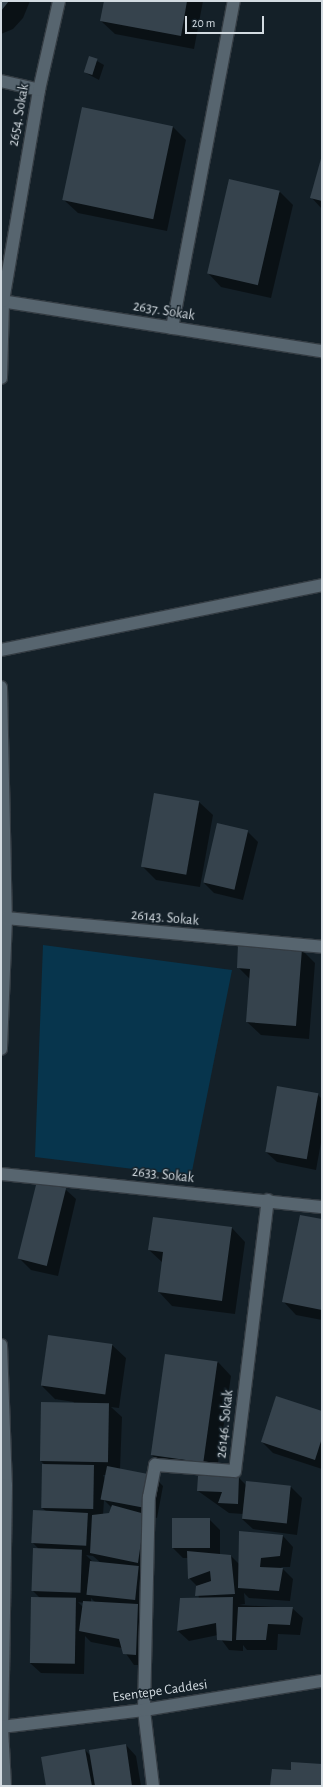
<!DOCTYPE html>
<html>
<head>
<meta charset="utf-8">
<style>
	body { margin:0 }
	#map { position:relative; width:323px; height:1787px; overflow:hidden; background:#142028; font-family:"Alegreya Sans",sans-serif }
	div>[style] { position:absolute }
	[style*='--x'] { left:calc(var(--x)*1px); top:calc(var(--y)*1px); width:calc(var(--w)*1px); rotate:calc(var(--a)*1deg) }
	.green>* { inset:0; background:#07354d }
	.shadow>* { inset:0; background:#0007 }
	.building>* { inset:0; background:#36434d; transform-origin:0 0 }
	.roads { filter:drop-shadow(1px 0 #343c43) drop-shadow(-1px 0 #343c43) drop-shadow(0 1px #343c43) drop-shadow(0 -1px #343c43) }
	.street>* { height:12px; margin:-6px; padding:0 6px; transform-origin:6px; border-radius:6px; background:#57656f }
	.secondary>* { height:12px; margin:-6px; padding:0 6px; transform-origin:6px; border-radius:6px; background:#57656f }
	span { translate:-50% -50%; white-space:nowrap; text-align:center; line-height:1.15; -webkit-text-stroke:3px #142028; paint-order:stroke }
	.street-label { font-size:14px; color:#d3dbe1 }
	.frame { position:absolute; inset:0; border:2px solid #d3dbe1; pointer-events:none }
	.scale { position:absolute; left:185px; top:16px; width:79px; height:18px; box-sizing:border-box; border:2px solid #d3dbe1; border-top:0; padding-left:5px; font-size:12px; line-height:14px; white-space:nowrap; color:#d3dbe1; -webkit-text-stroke:3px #142028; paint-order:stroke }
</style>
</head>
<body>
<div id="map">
	<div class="green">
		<i style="clip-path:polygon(43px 945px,232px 970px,191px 1176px,35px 1157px)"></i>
	</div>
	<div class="shadow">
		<i style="clip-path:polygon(1px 1px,30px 1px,23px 18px,13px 29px,1px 34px)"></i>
		<i style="clip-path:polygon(105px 1px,203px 1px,194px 49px,115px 34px,101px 21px)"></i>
		<i style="clip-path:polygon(90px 57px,104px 65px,99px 80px,84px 72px)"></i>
		<i style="clip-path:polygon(173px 127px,186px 140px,167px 231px,78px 213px,64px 200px)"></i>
		<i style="clip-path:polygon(322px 157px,322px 209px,311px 197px)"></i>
		<i style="clip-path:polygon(280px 192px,293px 205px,271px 298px,221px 287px,208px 273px)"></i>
		<i style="clip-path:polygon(155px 794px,199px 802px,213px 815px,200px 887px,156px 880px,142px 866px)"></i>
		<i style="clip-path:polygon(247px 831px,258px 842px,243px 900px,214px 893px,203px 882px)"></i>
		<i style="clip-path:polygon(302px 950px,315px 963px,309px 1039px,261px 1035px,247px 1022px,251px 980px,238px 967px)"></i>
		<i style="clip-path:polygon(317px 1094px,322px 1099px,322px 1137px,316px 1170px,277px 1162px,266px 1152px)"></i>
		<i style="clip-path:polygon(65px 1189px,76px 1199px,58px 1276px,31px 1270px,20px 1259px)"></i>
		<i style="clip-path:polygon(322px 1220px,322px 1320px,296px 1315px,283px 1301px)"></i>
		<i style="clip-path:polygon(232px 1228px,245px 1242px,235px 1314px,172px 1306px,159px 1292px,163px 1263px,149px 1250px)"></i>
		<i style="clip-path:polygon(evenodd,48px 1336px,112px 1345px,126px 1358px,119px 1408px,111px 1407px,122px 1417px,120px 1470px,153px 1476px,163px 1486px,157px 1518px,145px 1515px,155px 1526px,149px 1573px,147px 1665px,134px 1665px,122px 1648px,91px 1642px,85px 1636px,84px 1674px,41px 1673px,30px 1663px,40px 1598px,32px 1590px,39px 1549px,32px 1542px,46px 1511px,42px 1508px,45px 1465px,40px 1460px,74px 1402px,55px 1399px,42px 1386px,48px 1336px,103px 1475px,107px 1475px,105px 1484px,104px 1477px,103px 1475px,48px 1336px,104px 1500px,112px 1508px,109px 1514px,103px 1515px,104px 1500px,48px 1336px,86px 1555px,93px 1556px,101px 1563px,92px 1561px,86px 1555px,48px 1336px,91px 1598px,96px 1603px,91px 1602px,91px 1598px,48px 1336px,78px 1602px,84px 1603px,83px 1607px,78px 1602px)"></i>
		<i style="clip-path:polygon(218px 1362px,231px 1376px,216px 1476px,164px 1468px,151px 1454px)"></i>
		<i style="clip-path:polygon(322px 1412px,322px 1469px,273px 1453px,262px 1442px)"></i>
		<i style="clip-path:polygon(238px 1477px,246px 1485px,247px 1482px,291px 1487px,302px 1498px,297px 1535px,253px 1529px,242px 1519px,243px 1514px,229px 1513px,198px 1491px)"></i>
		<i style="clip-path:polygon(209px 1519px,220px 1530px,220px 1555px,231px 1556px,239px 1564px,283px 1536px,293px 1547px,290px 1567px,281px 1567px,293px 1579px,290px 1601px,249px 1598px,244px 1593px,245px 1604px,239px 1605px,292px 1608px,303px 1618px,300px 1635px,278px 1634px,277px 1650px,247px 1650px,243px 1645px,243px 1651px,229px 1650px,218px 1635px,189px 1641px,178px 1631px,199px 1599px,197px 1586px,189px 1578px,188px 1558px,183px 1558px,172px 1547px)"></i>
		<i style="clip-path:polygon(126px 1745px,136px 1756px,141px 1786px,47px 1786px,85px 1750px,92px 1757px)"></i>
	</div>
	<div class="building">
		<i style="clip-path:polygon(1px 1px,9px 1px,1px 11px)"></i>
		<i style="clip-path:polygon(104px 1px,187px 1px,181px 36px,100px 21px)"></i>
		<i style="left:89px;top:56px;width:9px;height:17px;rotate:18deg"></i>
		<i style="left:82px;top:107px;width:93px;height:95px;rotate:12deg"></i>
		<i style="clip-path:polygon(322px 155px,322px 201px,310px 198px)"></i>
		<i style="left:229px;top:179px;width:52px;height:97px;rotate:13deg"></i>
		<i style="left:154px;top:793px;width:46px;height:75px;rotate:10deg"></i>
		<i style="left:217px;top:823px;width:32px;height:61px;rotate:13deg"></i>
		<i style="clip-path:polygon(238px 944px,302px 949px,296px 1026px,246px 1022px,250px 969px,237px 968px)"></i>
		<i style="left:277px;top:1086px;width:42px;height:67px;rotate:10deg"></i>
		<i style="left:37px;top:1181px;width:30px;height:80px;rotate:14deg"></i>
		<i style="clip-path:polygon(300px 1215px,322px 1219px,322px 1310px,282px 1302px)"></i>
		<i style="clip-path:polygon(153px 1217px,232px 1227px,222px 1301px,158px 1292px,163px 1252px,148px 1250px)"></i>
		<i style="left:48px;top:1335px;width:65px;height:51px;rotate:8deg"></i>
		<i style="left:165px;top:1354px;width:53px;height:102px;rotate:8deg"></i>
		<i style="clip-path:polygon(276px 1396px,322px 1411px,322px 1438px,315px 1460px,261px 1442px)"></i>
		<i style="left:41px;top:1402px;width:68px;height:59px;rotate:1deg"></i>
		<i style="left:42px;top:1464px;width:52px;height:44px;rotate:1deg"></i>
		<i style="left:107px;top:1466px;width:47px;height:34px;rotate:11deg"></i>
		<i style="clip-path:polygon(198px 1476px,239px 1476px,238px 1504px,218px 1503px,222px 1492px,197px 1491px)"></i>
		<i style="left:246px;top:1481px;width:45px;height:38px;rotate:6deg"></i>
		<i style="clip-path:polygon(112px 1505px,145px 1514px,138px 1563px,90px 1553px,92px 1515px,109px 1513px)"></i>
		<i style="left:33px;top:1510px;width:55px;height:33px;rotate:3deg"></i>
		<i style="left:172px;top:1518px;width:38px;height:30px"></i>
		<i style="clip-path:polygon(239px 1531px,283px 1535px,280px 1556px,261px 1558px,260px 1567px,283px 1568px,279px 1591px,238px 1588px)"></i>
		<i style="left:33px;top:1548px;width:49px;height:43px;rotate:2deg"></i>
		<i style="clip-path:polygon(187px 1551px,231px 1555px,235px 1594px,195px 1596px,196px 1586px,211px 1581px,210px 1571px,188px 1579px)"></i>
		<i style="left:90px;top:1561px;width:49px;height:34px;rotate:6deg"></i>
		<i style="left:31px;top:1597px;width:45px;height:66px;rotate:1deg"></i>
		<i style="clip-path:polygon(233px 1597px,232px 1641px,217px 1640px,216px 1623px,177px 1631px,180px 1598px)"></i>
		<i style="clip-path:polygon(83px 1601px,138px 1604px,136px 1655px,123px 1654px,119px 1639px,79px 1631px)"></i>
		<i style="clip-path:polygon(238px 1607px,293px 1607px,290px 1625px,268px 1624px,266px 1640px,236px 1640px)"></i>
		<i style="clip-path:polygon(126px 1744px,132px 1786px,95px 1786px,89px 1750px)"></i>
		<i style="clip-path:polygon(85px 1749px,92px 1786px,46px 1786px,41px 1757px)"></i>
		<i style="clip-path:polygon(291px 1762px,322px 1764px,322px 1786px,270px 1786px,272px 1769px,291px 1770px)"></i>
	</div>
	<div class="roads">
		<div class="street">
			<i style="--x:1;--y:81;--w:39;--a:13"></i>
			<i style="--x:1;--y:301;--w:325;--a:8.9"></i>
			<i style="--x:172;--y:328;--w:333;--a:-79.3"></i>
			<i style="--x:1;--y:378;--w:77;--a:-88.5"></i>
			<i style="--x:3;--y:301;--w:214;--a:-80.3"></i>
			<i style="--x:39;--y:90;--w:91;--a:-77.3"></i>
			<i style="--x:1;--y:650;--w:328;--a:-11.4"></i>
			<i style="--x:1;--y:687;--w:231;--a:88.8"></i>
			<i style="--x:6;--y:918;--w:131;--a:92.2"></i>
			<i style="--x:6;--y:918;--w:317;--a:5.2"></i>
			<i style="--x:1;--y:1174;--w:323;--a:5.9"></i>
			<i style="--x:1;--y:1345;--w:140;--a:88"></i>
			<i style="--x:6;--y:1485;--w:242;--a:90.9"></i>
			<i style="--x:153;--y:1786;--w:77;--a:-96.8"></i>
			<i style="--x:144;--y:1710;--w:213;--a:-88.7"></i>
			<i style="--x:149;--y:1497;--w:33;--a:-79"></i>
			<i style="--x:155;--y:1465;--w:80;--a:4.3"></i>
			<i style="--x:235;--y:1471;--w:273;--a:-83.1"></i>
		</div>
		<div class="secondary">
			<i style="--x:1;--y:1727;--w:144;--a:-6.8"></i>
			<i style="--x:144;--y:1710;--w:180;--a:-9.3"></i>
			<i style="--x:2;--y:1727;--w:59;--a:87.1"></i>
		</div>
	</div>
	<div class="street-label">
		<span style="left:19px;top:115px;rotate:-80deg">2654. Sokak</span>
		<span style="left:164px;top:311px;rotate:9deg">2637. Sokak</span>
		<span style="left:165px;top:918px;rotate:5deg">26143. Sokak</span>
		<span style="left:163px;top:1175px;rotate:6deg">2633. Sokak</span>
		<span style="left:225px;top:1424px;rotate:-84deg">26146. Sokak</span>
		<span style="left:160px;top:1691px;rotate:-8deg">Esentepe Caddesi</span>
	</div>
	<div class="frame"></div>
	<div class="scale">20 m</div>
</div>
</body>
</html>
